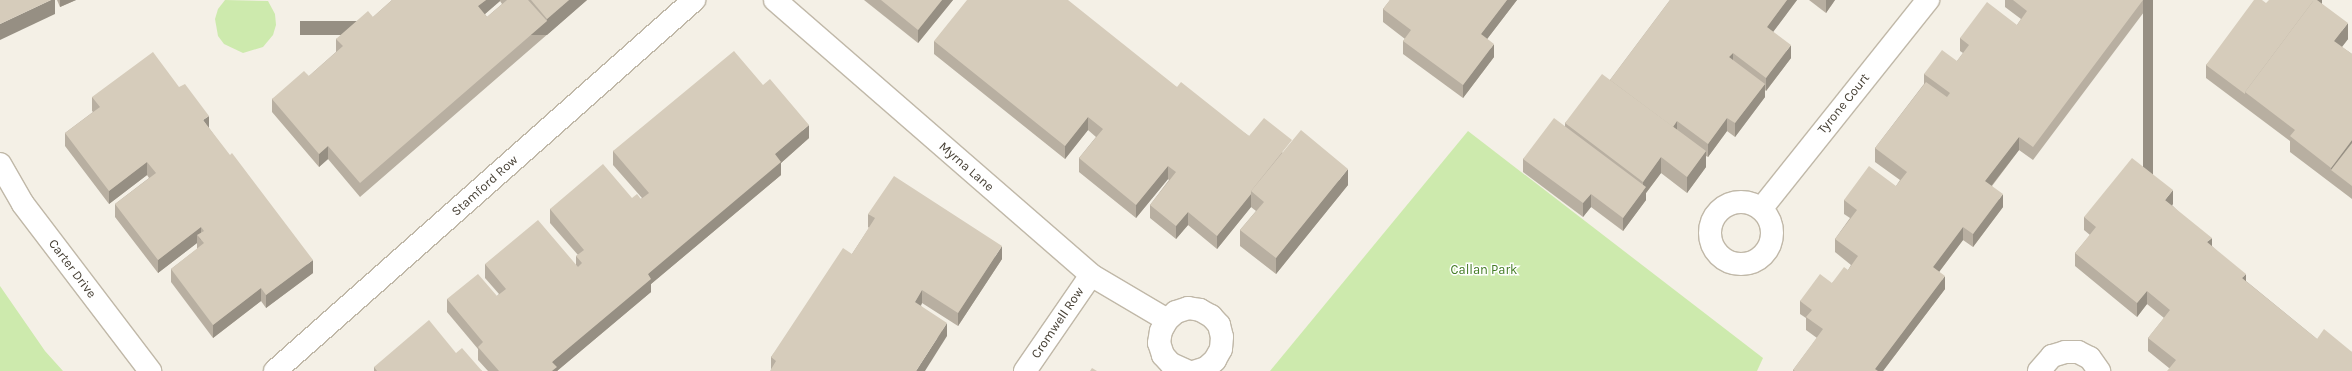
<!DOCTYPE html>
<html>
<head>
<meta charset="utf-8">
<style>
	body { margin:0 }
	#map { position:relative; width:2352px; height:371px; overflow:hidden; background:#f4f0e6; font-family:Karla,sans-serif }
	div>[style] { position:absolute }
	[style*='--x'] { left:calc(var(--x)*1px); top:calc(var(--y)*1px); width:calc(var(--w)*1px); rotate:calc(var(--a)*1deg) }
	.green>* { inset:0; background:#cdeaad }
	.roads { filter:drop-shadow(1px 0 #c0b8a8) drop-shadow(-1px 0 #c0b8a8) drop-shadow(0 1px #c0b8a8) drop-shadow(0 -1px #c0b8a8) }
	.minor>* { height:22px; margin:-11px; padding:0 11px; transform-origin:11px; border-radius:11px; background:#fff }
	.minor>.ring { margin:-11px; padding:0; box-sizing:content-box; background:none; border:22px solid #fff; border-radius:50% }
	.wall>* { inset:0; background:#b8afa1 }
	.shaded-wall>* { inset:0; background:#968f83; transform-origin:0 0 }
	.building>* { inset:0; background:#d6ccbb }
	span { translate:-50% -50%; white-space:nowrap; text-align:center; line-height:1.15; -webkit-text-stroke:3px #fff; paint-order:stroke }
	.street-label { font-size:13px; color:#474035 }
	.park-label { font-size:13px; color:#437c25 }
</style>
</head>
<body>
<div id="map">
	<div class="green">
		<i style="clip-path:polygon(225px 0,268px 1px,275px 14px,276px 25px,273px 35px,263px 47px,243px 53px,224px 44px,218px 36px,215px 19px,218px 9px)"></i>
		<i style="clip-path:polygon(1468px 131px,1763px 358px,1757px 371px,1270px 371px)"></i>
		<i style="clip-path:polygon(0 286px,45px 351px,63px 371px,0 371px)"></i>
	</div>
	<div class="roads">
		<div class="minor">
			<i style="--x:775;--y:0;--w:419;--a:41"></i>
			<i style="--x:1091;--y:275;--w:88;--a:30.6"></i>
			<i style="--x:0;--y:164;--w:46;--a:60.1"></i>
			<i style="--x:23;--y:204;--w:210;--a:52.7"></i>
			<i class="ring" style="left:1710px;top:202px;width:40px;height:40px"></i>
			<i style="--x:1761;--y:209;--w:268;--a:-51.4"></i>
			<i style="--x:275;--y:371;--w:560;--a:-41.52"></i>
			<i style="--x:1025;--y:371;--w:116;--a:-55.5"></i>
			<i style="--x:1187;--y:371;--w:17;--a:-156"></i>
			<i style="--x:1171;--y:364;--w:12;--a:-132"></i>
			<i style="--x:1163;--y:355;--w:13;--a:-108"></i>
			<i style="--x:1159;--y:343;--w:12;--a:-81"></i>
			<i style="--x:1161;--y:331;--w:13;--a:-61"></i>
			<i style="--x:1167;--y:320;--w:12;--a:-42"></i>
			<i style="--x:1176;--y:312;--w:13;--a:-18"></i>
			<i style="--x:1188;--y:308;--w:12;--a:9"></i>
			<i style="--x:1200;--y:310;--w:13;--a:29"></i>
			<i style="--x:1211;--y:316;--w:12;--a:48"></i>
			<i style="--x:1219;--y:325;--w:12;--a:76"></i>
			<i style="--x:1222;--y:337;--w:12;--a:95"></i>
			<i style="--x:1221;--y:349;--w:13;--a:119"></i>
			<i style="--x:1215;--y:360;--w:12;--a:138"></i>
			<i style="--x:1206;--y:368;--w:10;--a:163"></i>
			<i style="--x:2039;--y:371;--w:20;--a:-49"></i>
			<i style="--x:2052;--y:356;--w:14;--a:-17"></i>
			<i style="--x:2065;--y:352;--w:13;--a:0"></i>
			<i style="--x:2078;--y:352;--w:13;--a:27"></i>
			<i style="--x:2090;--y:358;--w:16;--a:55"></i>
		</div>
	</div>
	<div class="wall">
		<i style="clip-path:polygon(57px 0,76px 0,60px 7px)"></i>
		<i style="clip-path:polygon(evenodd,392px 0,587px 0,360px 197px,328px 159px,319px 167px,272px 112px,272px 99px,309px 76px,336px 52px,336px 39px,373px 17px,392px 0,500px 1px,502px 4px,487px 17px,485px 14px,500px 1px)"></i>
		<i style="clip-path:polygon(864px 0,953px 0,918px 43px)"></i>
		<i style="clip-path:polygon(1390px 0,1517px 0,1487px 39px,1494px 57px,1463px 98px,1403px 54px,1403px 41px,1405px 39px,1383px 22px,1383px 9px)"></i>
		<i style="clip-path:polygon(1670px 0,1797px 0,1773px 32px,1791px 58px,1766px 91px,1765px 90px,1765px 97px,1735px 137px,1727px 131px,1708px 157px,1706px 156px,1706px 167px,1687px 193px,1661px 173px,1646px 193px,1646px 200px,1623px 231px,1591px 207px,1583px 217px,1523px 172px,1523px 159px,1565px 126px,1565px 123px,1610px 80px)"></i>
		<i style="clip-path:polygon(1809px 0,1835px 0,1826px 13px)"></i>
		<i style="clip-path:polygon(2005px 0,2153px 0,2033px 160px,2019px 150px,1992px 186px,2003px 207px,1973px 247px,1963px 240px,1939px 272px,1945px 289px,1883px 371px,1793px 371px,1793px 370px,1817px 338px,1806px 330px,1806px 318px,1800px 314px,1800px 301px,1832px 283px,1848px 270px,1851px 265px,1835px 252px,1835px 239px,1850px 218px,1844px 214px,1844px 200px,1896px 186px,1900px 180px,1875px 162px,1875px 148px,1924px 84px,1924px 74px,1957px 61px,1963px 53px,1960px 51px,1960px 38px,2017px 25px,2021px 19px,2005px 7px)"></i>
		<i style="clip-path:polygon(2322px 0,2322px 4px,2348px 39px,2342px 47px,2352px 54px,2352px 199px,2290px 152px,2290px 141px,2206px 78px,2206px 65px,2266px 3px)"></i>
		<i style="clip-path:polygon(934px 41px,1177px 87px,1249px 136px,1348px 185px,1276px 274px,1240px 246px,1240px 230px,1256px 211px,1251px 207px,1217px 249px,1188px 225px,1176px 239px,1150px 218px,1150px 205px,1169px 180px,1168px 179px,1136px 218px,1079px 172px,1079px 158px,1096px 137px,1088px 130px,1065px 159px,934px 54px)"></i>
		<i style="clip-path:polygon(763px 85px,809px 138px,781px 163px,781px 175px,651px 284px,651px 292px,557px 371px,488px 371px,478px 360px,478px 349px,447px 312px,447px 299px,497px 296px,499px 294px,485px 278px,485px 264px,576px 266px,576px 256px,578px 255px,550px 223px,550px 209px,632px 198px,641px 199px,642px 198px,613px 165px,613px 151px)"></i>
		<i style="clip-path:polygon(92px 97px,209px 128px,313px 273px,266px 308px,261px 301px,213px 338px,171px 282px,171px 269px,197px 249px,197px 243px,158px 273px,115px 217px,115px 204px,149px 178px,147px 175px,109px 204px,65px 146px,65px 133px,93px 112px,92px 111px)"></i>
		<i style="clip-path:polygon(2173px 204px,2172px 205px,2246px 281px,2317px 339px,2352px 352px,2169px 368px,2148px 351px,2148px 338px,2164px 318px,2147px 304px,2137px 317px,2075px 266px,2075px 253px,2090px 235px,2084px 230px,2084px 217px)"></i>
		<i style="clip-path:polygon(868px 214px,1002px 259px,958px 326px,922px 303px,921px 306px,947px 336px,771px 369px,771px 357px,852px 254px,869px 228px,868px 227px)"></i>
		<i style="clip-path:polygon(456px 353px,482px 371px,374px 371px,374px 367px)"></i>
	</div>
	<div class="shaded-wall">
		<i style="clip-path:polygon(51px 0,55px 0,55px 14px,0 40px,0 24px)"></i>
		<i style="clip-path:polygon(60px 0,76px 0,60px 7px)"></i>
		<i style="clip-path:polygon(486px 0,500px 0,500px 1px,478px 20px,478px 6px)"></i>
		<i style="clip-path:polygon(569px 0,587px 0,547px 35px,547px 19px)"></i>
		<i style="clip-path:polygon(942px 0,953px 0,918px 43px,918px 30px)"></i>
		<i style="clip-path:polygon(1507px 0,1517px 0,1481px 47px,1481px 34px)"></i>
		<i style="clip-path:polygon(1787px 0,1797px 0,1767px 40px,1767px 27px)"></i>
		<i style="clip-path:polygon(1826px 0,1835px 0,1826px 13px)"></i>
		<i style="left:2143px;top:0;width:10px;height:184px"></i>
		<i style="clip-path:polygon(2316px 0,2322px 0,2322px 5px)"></i>
		<i style="left:547px;top:21px;width:14px;height:247px;rotate:90deg"></i>
		<i style="clip-path:polygon(2348px 23px,2348px 39px,2334px 57px,2334px 41px)"></i>
		<i style="clip-path:polygon(1494px 44px,1494px 57px,1463px 98px,1463px 85px)"></i>
		<i style="clip-path:polygon(1791px 45px,1791px 58px,1766px 91px,1766px 78px)"></i>
		<i style="clip-path:polygon(1733px 53px,1733px 66px,1729px 57px)"></i>
		<i style="clip-path:polygon(1765px 84px,1765px 97px,1735px 137px,1735px 123px)"></i>
		<i style="clip-path:polygon(209px 116px,209px 129px,203px 120px)"></i>
		<i style="clip-path:polygon(1088px 117px,1088px 130px,1065px 159px,1065px 146px)"></i>
		<i style="clip-path:polygon(1727px 118px,1727px 131px,1708px 157px,1708px 144px)"></i>
		<i style="clip-path:polygon(1677px 121px,1677px 135px,1672px 128px)"></i>
		<i style="clip-path:polygon(809px 125px,809px 138px,781px 163px,781px 175px,651px 284px,651px 292px,557px 371px,552px 371px,552px 362px,648px 274px,775px 154px)"></i>
		<i style="clip-path:polygon(2019px 137px,2019px 150px,1985px 194px,1985px 181px)"></i>
		<i style="clip-path:polygon(2352px 140px,2352px 156px,2331px 170px,2331px 168px)"></i>
		<i style="clip-path:polygon(328px 146px,328px 159px,319px 167px,319px 154px)"></i>
		<i style="clip-path:polygon(1706px 151px,1706px 167px,1687px 193px,1687px 177px)"></i>
		<i style="clip-path:polygon(1661px 157px,1661px 173px,1646px 193px,1646px 200px,1623px 231px,1623px 218px,1643px 191px,1643px 182px)"></i>
		<i style="clip-path:polygon(147px 162px,147px 175px,109px 204px,109px 191px)"></i>
		<i style="clip-path:polygon(1168px 166px,1168px 179px,1136px 218px,1136px 205px)"></i>
		<i style="clip-path:polygon(1348px 169px,1348px 185px,1276px 274px,1276px 258px)"></i>
		<i style="clip-path:polygon(2173px 190px,2173px 204px,2165px 213px,2165px 200px)"></i>
		<i style="clip-path:polygon(1251px 194px,1251px 207px,1217px 249px,1217px 236px)"></i>
		<i style="clip-path:polygon(1591px 194px,1591px 207px,1583px 217px,1583px 203px)"></i>
		<i style="clip-path:polygon(2003px 194px,2003px 207px,1973px 247px,1973px 234px)"></i>
		<i style="clip-path:polygon(1188px 212px,1188px 225px,1176px 239px,1176px 226px)"></i>
		<i style="clip-path:polygon(201px 227px,201px 240px,197px 235px,197px 243px,158px 273px,158px 260px)"></i>
		<i style="clip-path:polygon(1963px 227px,1963px 240px,1933px 280px,1933px 267px)"></i>
		<i style="clip-path:polygon(2212px 238px,2212px 251px,2207px 242px)"></i>
		<i style="clip-path:polygon(1002px 246px,1002px 259px,958px 326px,958px 313px)"></i>
		<i style="clip-path:polygon(313px 260px,313px 273px,266px 308px,266px 295px)"></i>
		<i style="clip-path:polygon(2246px 274px,2246px 287px,2242px 278px)"></i>
		<i style="clip-path:polygon(1945px 276px,1945px 289px,1883px 371px,1875px 371px,1875px 369px)"></i>
		<i style="clip-path:polygon(261px 288px,261px 301px,213px 338px,213px 325px)"></i>
		<i style="clip-path:polygon(922px 290px,922px 303px,915px 315px,915px 302px)"></i>
		<i style="clip-path:polygon(2147px 291px,2147px 304px,2137px 317px,2137px 303px)"></i>
		<i style="clip-path:polygon(947px 323px,947px 336px,925px 371px,916px 371px)"></i>
	</div>
	<div class="building">
		<i style="clip-path:polygon(0 0,51px 0,0 24px)"></i>
		<i style="clip-path:polygon(392px 0,486px 0,478px 6px,487px 17px,507px 0,528px 0,547px 21px,360px 183px,328px 146px,319px 154px,272px 99px,304px 71px,309px 76px,343px 46px,336px 39px,368px 11px,373px 17px)"></i>
		<i style="clip-path:polygon(531px 0,569px 0,547px 19px)"></i>
		<i style="clip-path:polygon(881px 0,942px 0,918px 30px)"></i>
		<i style="clip-path:polygon(967px 0,1068px 0,1177px 87px,1181px 82px,1249px 136px,1264px 118px,1292px 140px,1251px 191px,1251px 194px,1217px 236px,1188px 212px,1176px 226px,1150px 205px,1176px 172px,1168px 166px,1136px 205px,1079px 158px,1103px 129px,1088px 117px,1065px 146px,934px 41px)"></i>
		<i style="clip-path:polygon(1390px 0,1507px 0,1481px 34px,1494px 44px,1463px 85px,1403px 41px,1411px 30px,1383px 9px)"></i>
		<i style="clip-path:polygon(1670px 0,1787px 0,1767px 27px,1791px 45px,1766px 78px,1733px 53px,1729px 57px,1765px 84px,1735px 123px,1727px 118px,1708px 144px,1677px 121px,1673px 127px,1610px 80px)"></i>
		<i style="clip-path:polygon(2013px 0,2143px 0,2033px 147px,2019px 137px,1985px 181px,2003px 194px,1973px 234px,1963px 227px,1933px 267px,1945px 276px,1875px 369px,1878px 371px,1795px 371px,1793px 370px,1823px 329px,1806px 317px,1812px 310px,1800px 301px,1820px 274px,1832px 283px,1844px 267px,1848px 270px,1858px 256px,1835px 239px,1857px 210px,1844px 200px,1869px 166px,1896px 186px,1907px 172px,1875px 148px,1926px 82px,1947px 97px,1950px 93px,1924px 74px,1942px 50px,1957px 61px,1969px 45px,1960px 38px,1987px 2px,2017px 25px,2027px 11px)"></i>
		<i style="clip-path:polygon(2254px 0,2262px 0,2266px 3px,2269px 0,2314px 0,2245px 92px,2245px 94px,2206px 65px)"></i>
		<i style="clip-path:polygon(2314px 0,2317px 0,2348px 23px,2334px 41px,2352px 54px,2352px 140px,2331px 168px,2290px 136px,2295px 130px,2245px 92px)"></i>
		<i style="clip-path:polygon(734px 51px,763px 85px,770px 79px,809px 125px,775px 154px,781px 162px,648px 274px,651px 279px,552px 362px,557px 367px,552px 371px,499px 371px,478px 347px,483px 342px,447px 299px,478px 274px,497px 296px,506px 289px,485px 264px,538px 220px,578px 267px,582px 263px,576px 256px,584px 250px,550px 209px,603px 164px,632px 198px,637px 194px,641px 199px,649px 193px,613px 151px)"></i>
		<i style="clip-path:polygon(153px 52px,179px 87px,185px 84px,209px 116px,203px 120px,230px 155px,232px 153px,313px 260px,266px 295px,261px 288px,213px 325px,171px 269px,204px 243px,197px 235px,204px 231px,201px 227px,158px 260px,115px 204px,156px 173px,147px 162px,109px 191px,65px 133px,100px 107px,92px 97px)"></i>
		<i style="clip-path:polygon(1602px 74px,1706px 151px,1687px 177px,1661px 157px,1643px 182px,1565px 123px)"></i>
		<i style="clip-path:polygon(1554px 118px,1646px 187px,1623px 218px,1591px 194px,1583px 203px,1523px 159px)"></i>
		<i style="clip-path:polygon(1301px 130px,1348px 169px,1276px 258px,1240px 230px,1264px 202px,1251px 191px)"></i>
		<i style="clip-path:polygon(2352px 143px,2352px 186px,2331px 170px)"></i>
		<i style="clip-path:polygon(2132px 158px,2173px 190px,2165px 200px,2212px 238px,2207px 242px,2246px 274px,2242px 278px,2317px 339px,2324px 329px,2352px 352px,2352px 371px,2167px 371px,2176px 360px,2148px 338px,2170px 310px,2147px 291px,2137px 303px,2075px 253px,2096px 227px,2084px 217px)"></i>
		<i style="clip-path:polygon(894px 176px,1002px 246px,958px 313px,922px 290px,915px 302px,947px 323px,916px 371px,770px 371px,776px 361px,771px 357px,843px 248px,852px 254px,875px 218px,868px 214px)"></i>
		<i style="clip-path:polygon(429px 320px,456px 353px,462px 348px,482px 371px,377px 371px,374px 367px)"></i>
		<i style="clip-path:polygon(1092px 368px,1097px 371px,1090px 371px)"></i>
	</div>
	<div class="street-label">
		<span style="left:1844px;top:104px;rotate:-51deg">Tyrone Court</span>
		<span style="left:966px;top:167px;rotate:41deg">Myrna Lane</span>
		<span style="left:485px;top:186px;rotate:-42deg">Stamford Row</span>
		<span style="left:72px;top:269px;rotate:53deg">Carter Drive</span>
		<span style="left:1058px;top:323px;rotate:-56deg">Cromwell Row</span>
	</div>
	<div class="park-label">
		<span style="left:1484px;top:270px">Callan Park</span>
	</div>
</div>
</body>
</html>
